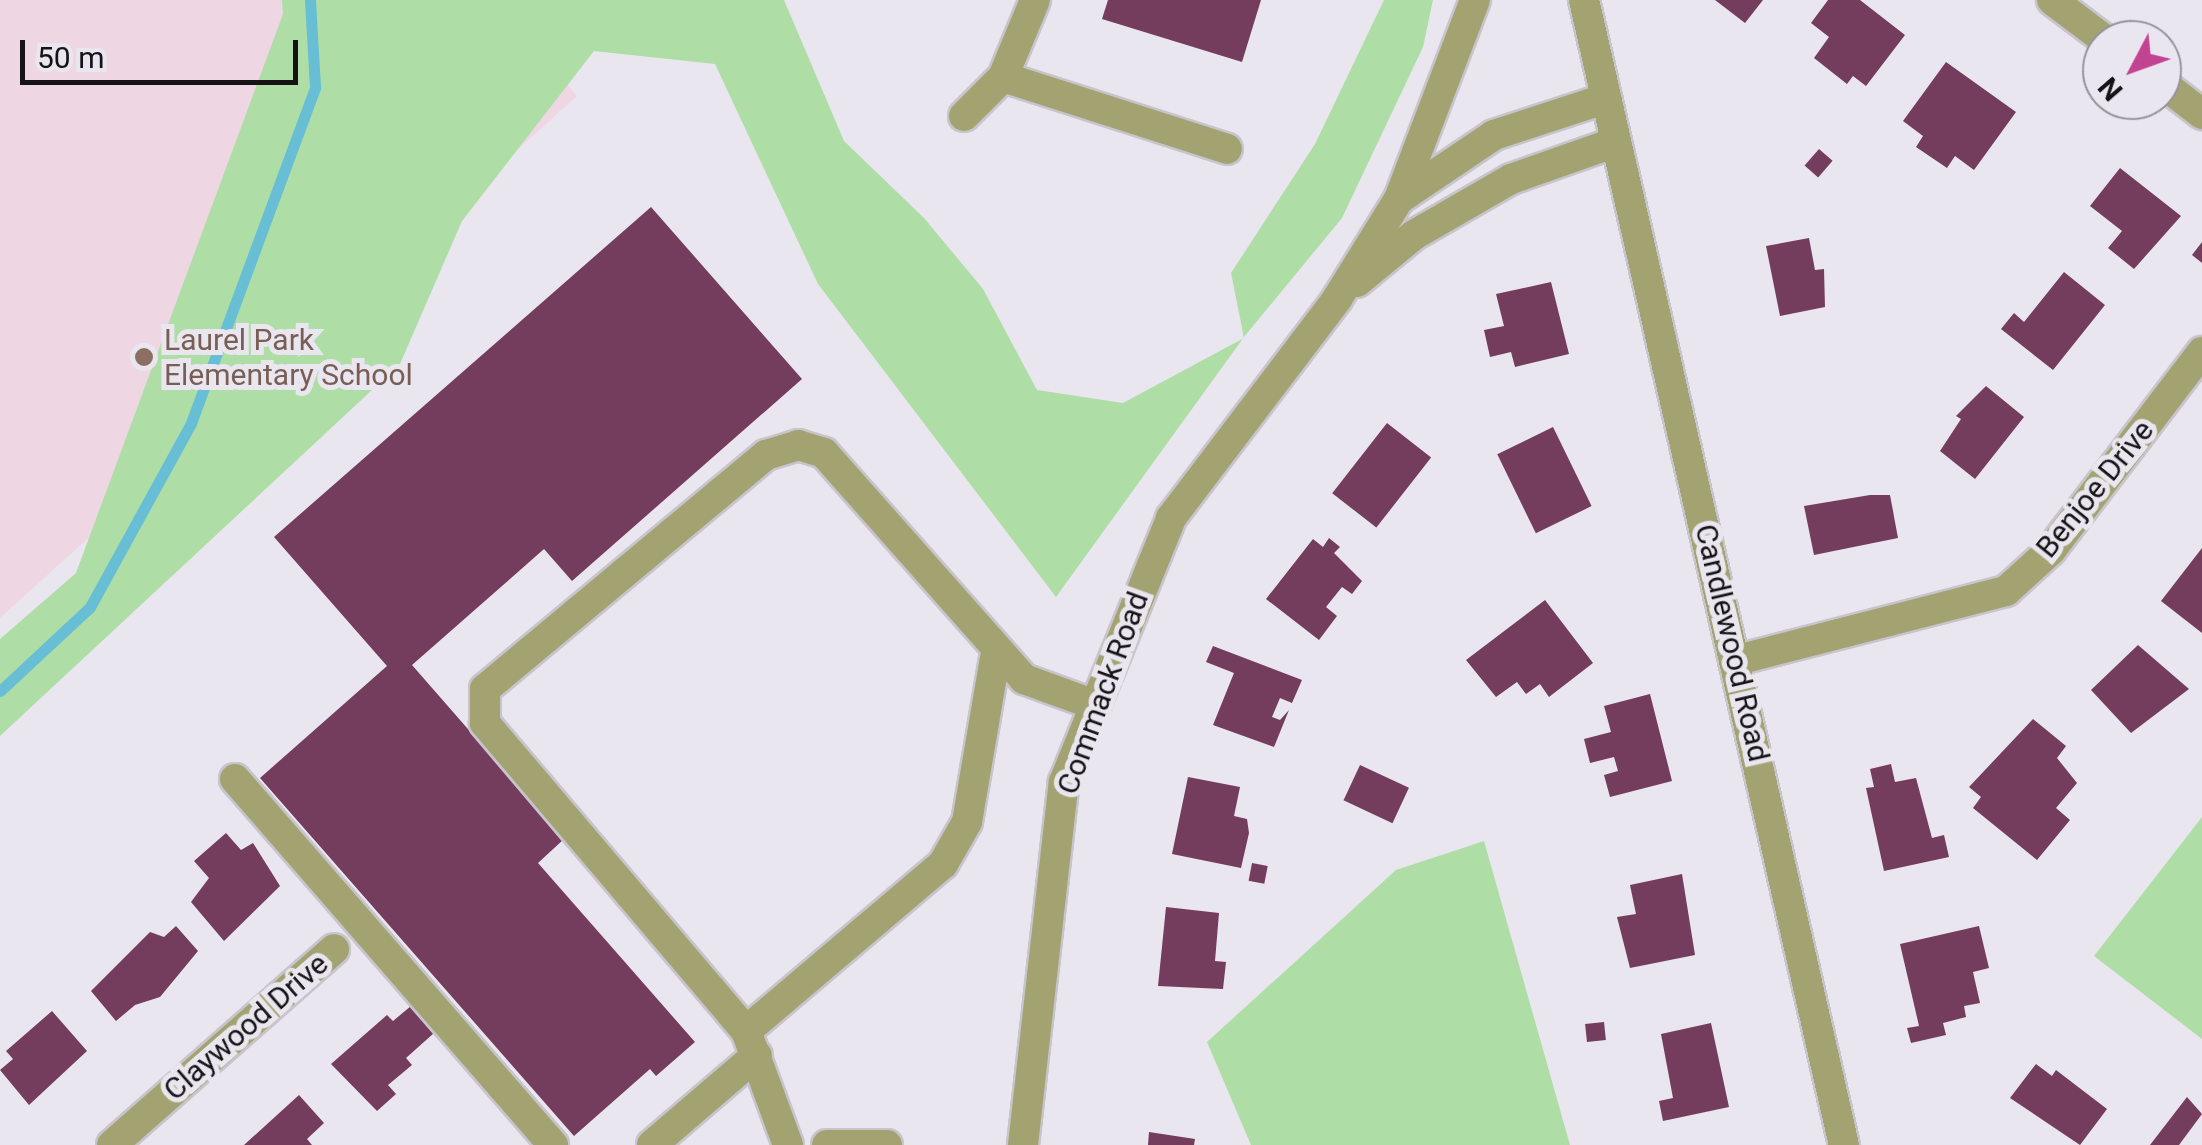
<!DOCTYPE html>
<html>
<head>
<meta charset="utf-8">
<style>
	body { margin:0 }
	#map { position:relative; width:2202px; height:1145px; overflow:hidden; background:#eae6ef; font-family:Roboto,sans-serif }
	div>[style] { position:absolute }
	[style*='--x'] { left:calc(var(--x)*1px); top:calc(var(--y)*1px); width:calc(var(--w)*1px); rotate:calc(var(--a)*1deg) }
	.education>* { inset:0; background:#eed7e3 }
	.green>* { inset:0; background:#aedda6 }
	.stream>* { height:11px; margin:-5.5px; padding:0 5.5px; transform-origin:5.5px; border-radius:5.5px; background:#67bed5 }
	.building>* { inset:0; background:#743c5d; transform-origin:0 0 }
	.roads { filter:drop-shadow(2px 0 #c8c4cc) drop-shadow(-2px 0 #c8c4cc) drop-shadow(0 2px #c8c4cc) drop-shadow(0 -2px #c8c4cc) }
	.minor>* { height:30px; margin:-15px; padding:0 15px; transform-origin:15px; border-radius:15px; background:#a3a372 }
	.dots>* { width:28px; height:28px; translate:-50% -50%; box-sizing:border-box; border:5px solid #eae6ef; border-radius:50% }
	span { translate:-50% -50%; white-space:nowrap; text-align:center; line-height:1.15; -webkit-text-stroke:10px #eae6ef; paint-order:stroke }
	.education-label { font-size:30px; color:#785e54 }
	.left { translate:0 -50%; text-align:left }
	.street-label { font-size:30px; color:#151316 }
	.north { position:absolute; left:2082px; top:20px; width:100px; height:100px; box-sizing:border-box; background:#eae6ef; border:2px solid #959298; border-radius:50%; rotate:229deg; font-size:28px; font-weight:700; line-height:40px; text-align:center; color:#151316 }
	.north::after { content:''; display:block; margin:auto; width:35px; height:45px; background:#c24391; clip-path:polygon(50% 0,100% 100%,50% 72%,0 100%) }
	.scale { position:absolute; left:20px; top:40px; width:278px; height:45px; box-sizing:border-box; border:5px solid #151316; border-top:0; padding-left:12px; font-size:30px; line-height:35px; white-space:nowrap; color:#151316; -webkit-text-stroke:8px #eae6ef; paint-order:stroke }
</style>
</head>
<body>
<div id="map">
	<div class="education">
		<i style="clip-path:polygon(0 0,494px 0,577px 96px,0 618px)"></i>
	</div>
	<div class="green">
		<i style="clip-path:polygon(282px 0,784px 0,844px 141px,924px 218px,983px 289px,1037px 390px,1123px 403px,1244px 338px,1231px 273px,1315px 144px,1384px 0,1433px 0,1423px 47px,1342px 218px,1244px 337px,1056px 597px,818px 284px,715px 64px,594px 51px,462px 221px,400px 364px,0 736px,0 639px,76px 573px,283px 14px)"></i>
		<i style="clip-path:polygon(2202px 817px,2202px 1039px,2094px 956px)"></i>
		<i style="clip-path:polygon(1484px 841px,1570px 1145px,1251px 1145px,1207px 1042px,1396px 870px)"></i>
	</div>
	<div class="stream">
		<i style="--x:0;--y:691;--w:123;--a:-43"></i>
		<i style="--x:90;--y:607;--w:210;--a:-61.2"></i>
		<i style="--x:191;--y:423;--w:358;--a:-69.7"></i>
		<i style="--x:315;--y:87;--w:87;--a:-93.3"></i>
	</div>
	<div class="building">
		<i style="clip-path:polygon(1108px 0,1261px 0,1242px 62px,1102px 19px)"></i>
		<i style="clip-path:polygon(1715px 0,1763px 0,1745px 23px)"></i>
		<i style="clip-path:polygon(1828px 0,1860px 0,1905px 35px,1866px 86px,1853px 76px,1847px 84px,1814px 58px,1829px 37px,1811px 23px)"></i>
		<i style="clip-path:polygon(1946px 62px,2016px 112px,1974px 170px,1955px 156px,1947px 168px,1916px 147px,1923px 136px,1903px 121px)"></i>
		<i style="left:1819px;top:149px;width:18px;height:22px;rotate:41deg"></i>
		<i style="clip-path:polygon(2120px 168px,2181px 216px,2134px 269px,2108px 248px,2122px 231px,2090px 206px)"></i>
		<i style="clip-path:polygon(651px 207px,802px 379px,572px 581px,544px 549px,412px 665px,564px 839px,538px 863px,695px 1042px,656px 1076px,650px 1069px,574px 1136px,260px 778px,387px 666px,274px 537px)"></i>
		<i style="clip-path:polygon(1809px 238px,1815px 270px,1824px 269px,1825px 307px,1780px 316px,1766px 246px)"></i>
		<i style="clip-path:polygon(2202px 242px,2202px 263px,2192px 255px)"></i>
		<i style="clip-path:polygon(2064px 272px,2105px 305px,2053px 370px,2001px 329px,2014px 313px,2024px 322px)"></i>
		<i style="clip-path:polygon(1551px 282px,1569px 354px,1515px 367px,1511px 352px,1490px 357px,1484px 330px,1504px 326px,1496px 294px)"></i>
		<i style="clip-path:polygon(1986px 386px,2024px 417px,1975px 479px,1940px 451px,1961px 419px,1956px 416px)"></i>
		<i style="left:1387px;top:423px;width:56px;height:89px;rotate:38deg"></i>
		<i style="left:1553px;top:427px;width:88px;height:62px;rotate:64deg"></i>
		<i style="clip-path:polygon(1870px 495px,1890px 495px,1898px 538px,1814px 555px,1804px 506px)"></i>
		<i style="clip-path:polygon(1329px 538px,1340px 547px,1334px 553px,1362px 581px,1352px 594px,1342px 587px,1326px 607px,1337px 616px,1319px 640px,1266px 599px,1313px 539px,1323px 547px)"></i>
		<i style="clip-path:polygon(2202px 548px,2202px 633px,2161px 601px)"></i>
		<i style="clip-path:polygon(1545px 600px,1593px 663px,1549px 697px,1540px 684px,1526px 694px,1517px 682px,1496px 697px,1466px 660px)"></i>
		<i style="clip-path:polygon(2138px 645px,2189px 689px,2131px 733px,2091px 690px)"></i>
		<i style="clip-path:polygon(1213px 646px,1302px 680px,1292px 703px,1280px 698px,1272px 717px,1280px 720px,1289px 710px,1274px 747px,1213px 725px,1234px 673px,1206px 662px)"></i>
		<i style="clip-path:polygon(1650px 694px,1672px 781px,1610px 797px,1604px 775px,1618px 771px,1614px 757px,1590px 763px,1584px 739px,1611px 732px,1604px 706px)"></i>
		<i style="clip-path:polygon(2033px 719px,2066px 746px,2057px 758px,2077px 783px,2056px 808px,2070px 820px,2037px 860px,1973px 808px,1981px 797px,1969px 787px)"></i>
		<i style="clip-path:polygon(1891px 764px,1895px 782px,1916px 778px,1932px 838px,1944px 835px,1949px 857px,1884px 871px,1866px 788px,1874px 787px,1870px 769px)"></i>
		<i style="left:1360px;top:765px;width:54px;height:39px;rotate:25deg"></i>
		<i style="clip-path:polygon(1188px 777px,1240px 787px,1234px 816px,1247px 819px,1249px 833px,1241px 868px,1172px 854px)"></i>
		<i style="clip-path:polygon(226px 833px,241px 850px,253px 843px,280px 886px,224px 941px,191px 902px,209px 878px,194px 861px)"></i>
		<i style="left:1252px;top:863px;width:16px;height:18px;rotate:11deg"></i>
		<i style="clip-path:polygon(1682px 874px,1695px 955px,1630px 968px,1617px 917px,1636px 914px,1630px 885px)"></i>
		<i style="clip-path:polygon(1166px 907px,1219px 913px,1215px 961px,1226px 962px,1223px 989px,1158px 986px)"></i>
		<i style="clip-path:polygon(176px 926px,198px 951px,160px 997px,135px 1005px,116px 1021px,91px 991px,150px 932px,164px 937px)"></i>
		<i style="clip-path:polygon(1979px 926px,1989px 968px,1973px 972px,1980px 1003px,1964px 1006px,1966px 1017px,1943px 1023px,1946px 1035px,1911px 1043px,1907px 1028px,1919px 1026px,1900px 944px)"></i>
		<i style="clip-path:polygon(411px 1006px,434px 1033px,406px 1058px,412px 1065px,388px 1085px,396px 1094px,377px 1111px,331px 1064px,387px 1015px,393px 1021px)"></i>
		<i style="clip-path:polygon(52px 1011px,87px 1051px,29px 1105px,0 1070px,13px 1059px,6px 1051px)"></i>
		<i style="left:1604px;top:1022px;width:18px;height:19px;rotate:84deg"></i>
		<i style="clip-path:polygon(1711px 1023px,1729px 1107px,1663px 1121px,1659px 1101px,1673px 1098px,1661px 1034px)"></i>
		<i style="clip-path:polygon(2036px 1064px,2052px 1076px,2056px 1070px,2107px 1109px,2080px 1145px,2010px 1098px)"></i>
		<i style="clip-path:polygon(299px 1095px,324px 1123px,307px 1139px,312px 1145px,244px 1145px)"></i>
		<i style="clip-path:polygon(2187px 1097px,2202px 1114px,2179px 1145px,2150px 1145px)"></i>
		<i style="clip-path:polygon(1149px 1132px,1195px 1139px,1194px 1145px,1148px 1145px)"></i>
	</div>
	<div class="roads">
		<div class="minor">
			<i style="--x:1584;--y:0;--w:1174;--a:77.21"></i>
			<i style="--x:2052;--y:0;--w:66;--a:37"></i>
			<i style="--x:1003;--y:77;--w:235;--a:17.8"></i>
			<i style="--x:2162;--y:83;--w:51;--a:37.8"></i>
			<i style="--x:964;--y:116;--w:55;--a:-45"></i>
			<i style="--x:1003;--y:77;--w:83;--a:-67.4"></i>
			<i style="--x:1399;--y:199;--w:213;--a:-69.1"></i>
			<i style="--x:1357;--y:282;--w:74;--a:-39.5"></i>
			<i style="--x:1414;--y:235;--w:112;--a:-30"></i>
			<i style="--x:1511;--y:179;--w:111;--a:-19.4"></i>
			<i style="--x:1737;--y:660;--w:278;--a:-14.4"></i>
			<i style="--x:2006;--y:591;--w:61;--a:-42.3"></i>
			<i style="--x:2051;--y:550;--w:249;--a:-52.7"></i>
			<i style="--x:235;--y:779;--w:485;--a:49"></i>
			<i style="--x:746;--y:1031;--w:258;--a:-40.3"></i>
			<i style="--x:943;--y:864;--w:48;--a:-60.3"></i>
			<i style="--x:967;--y:822;--w:172;--a:-80.3"></i>
			<i style="--x:112;--y:1145;--w:296;--a:-41.4"></i>
			<i style="--x:652;--y:1145;--w:138;--a:-40.6"></i>
			<i style="--x:788;--y:1145;--w:121;--a:-110.2"></i>
			<i style="--x:746;--y:1031;--w:404;--a:-130.3"></i>
			<i style="--x:485;--y:723;--w:34;--a:-90"></i>
			<i style="--x:485;--y:689;--w:366;--a:-39.8"></i>
			<i style="--x:766;--y:455;--w:34;--a:-17"></i>
			<i style="--x:798;--y:445;--w:27;--a:17"></i>
			<i style="--x:824;--y:453;--w:302;--a:48.5"></i>
			<i style="--x:1024;--y:679;--w:76;--a:20.1"></i>
			<i style="--x:827;--y:1145;--w:60;--a:0"></i>
			<i style="--x:1023;--y:1145;--w:365;--a:-83.6"></i>
			<i style="--x:1064;--y:782;--w:285;--a:-67.9"></i>
			<i style="--x:1171;--y:518;--w:275;--a:-52.8"></i>
			<i style="--x:1337;--y:299;--w:118;--a:-58.2"></i>
			<i style="--x:1399;--y:199;--w:115;--a:-34"></i>
			<i style="--x:1494;--y:135;--w:116;--a:-18.1"></i>
		</div>
	</div>
	<div class="dots">
		<i style="left:144px;top:357px;background:#8d6e63"></i>
	</div>
	<div class="education-label">
		<span class="left" style="left:164px;top:357px">Laurel Park<br>Elementary School</span>
	</div>
	<div class="street-label">
		<span style="left:2095px;top:489px;rotate:-51deg">Benjoe Drive</span>
		<span style="left:1732px;top:643px;rotate:77deg">Candlewood Road</span>
		<span style="left:1103px;top:693px;rotate:-70deg">Commack Road</span>
		<span style="left:246px;top:1027px;rotate:-41deg">Claywood Drive</span>
	</div>
	<div class="north">N</div>
	<div class="scale">50 m</div>
</div>
</body>
</html>
